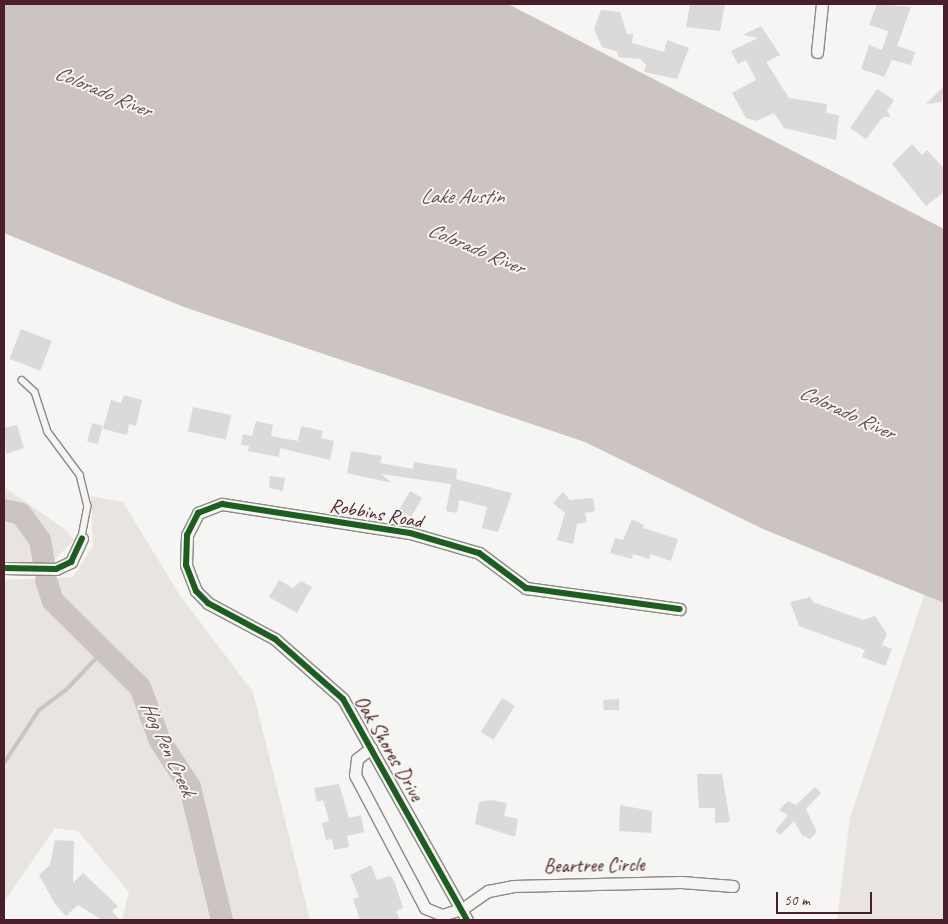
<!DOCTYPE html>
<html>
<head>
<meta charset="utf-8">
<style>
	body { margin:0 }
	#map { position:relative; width:948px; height:924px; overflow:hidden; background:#f5f5f3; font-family:Caveat,sans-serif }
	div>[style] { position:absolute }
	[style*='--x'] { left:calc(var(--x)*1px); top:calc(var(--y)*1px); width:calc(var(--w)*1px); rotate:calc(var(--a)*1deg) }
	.green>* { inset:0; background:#e8e4e2 }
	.water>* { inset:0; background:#ccc3c3 }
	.stream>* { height:4px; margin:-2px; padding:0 2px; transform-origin:2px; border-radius:2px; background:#ccc3c3 }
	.river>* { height:22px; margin:-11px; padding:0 11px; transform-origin:11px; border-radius:11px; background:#ccc3c3 }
	.building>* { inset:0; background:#dcdad9; transform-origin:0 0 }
	.roads { filter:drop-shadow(1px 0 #8f8788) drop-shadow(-1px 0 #8f8788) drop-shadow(0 1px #8f8788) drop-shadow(0 -1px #8f8788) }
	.lane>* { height:5.5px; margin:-2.75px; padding:0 2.75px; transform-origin:2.75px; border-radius:2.75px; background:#f5f5f3 }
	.street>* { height:11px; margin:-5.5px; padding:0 5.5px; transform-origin:5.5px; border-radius:5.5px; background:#f5f5f3 }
	.cycleway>* { height:6px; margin:-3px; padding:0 3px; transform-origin:3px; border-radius:3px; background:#1b5e20 }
	span { translate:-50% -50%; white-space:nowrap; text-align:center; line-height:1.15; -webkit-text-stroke:4px #f6f6f2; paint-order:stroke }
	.street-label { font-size:20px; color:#4a1f2b }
	.water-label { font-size:21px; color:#6c4a52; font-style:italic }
	.frame { position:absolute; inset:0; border:5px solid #4a1f2b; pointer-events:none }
	.scale { position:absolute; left:776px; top:892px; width:96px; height:22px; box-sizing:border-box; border:2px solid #4a1f2b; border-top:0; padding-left:6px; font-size:15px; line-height:18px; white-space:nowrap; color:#4a1f2b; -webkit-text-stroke:4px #f6f6f2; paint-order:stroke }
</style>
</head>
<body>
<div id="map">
	<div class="green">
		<i style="clip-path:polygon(4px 487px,66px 530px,74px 540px,49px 565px,4px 561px)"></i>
		<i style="clip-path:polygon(91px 496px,123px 502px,179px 594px,253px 692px,310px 920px,122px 920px,129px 892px,78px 831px,55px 828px,4px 902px,4px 580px,73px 577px,93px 546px)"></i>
		<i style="clip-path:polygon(924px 595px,944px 603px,944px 920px,837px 920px,850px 818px)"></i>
	</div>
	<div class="water">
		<i style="clip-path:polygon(4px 4px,508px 4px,944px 229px,944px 603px,763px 529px,585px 442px,184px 307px,4px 233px)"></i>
	</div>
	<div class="stream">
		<i style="--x:4;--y:763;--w:64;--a:-56.6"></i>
		<i style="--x:39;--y:710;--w:34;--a:-37"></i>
		<i style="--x:66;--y:690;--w:54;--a:-46.5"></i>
	</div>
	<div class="river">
		<i style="--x:4;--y:510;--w:17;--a:13"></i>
		<i style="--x:21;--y:514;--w:32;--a:54"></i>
		<i style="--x:40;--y:540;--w:23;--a:80"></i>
		<i style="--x:46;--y:580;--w:22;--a:72"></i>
		<i style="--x:53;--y:601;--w:122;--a:44.7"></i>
		<i style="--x:140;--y:687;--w:58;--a:69.7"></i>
		<i style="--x:160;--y:741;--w:55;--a:56.9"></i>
		<i style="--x:190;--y:787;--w:137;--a:76.5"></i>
	</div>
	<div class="building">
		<i style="clip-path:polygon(690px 4px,725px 4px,720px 31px,686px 27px)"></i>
		<i style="clip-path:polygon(877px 4px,911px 7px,897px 46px,915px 52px,911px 65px,892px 60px,884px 77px,861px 69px,869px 45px,882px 50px,888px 31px,869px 25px)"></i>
		<i style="clip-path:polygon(601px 10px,620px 12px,627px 34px,633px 34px,632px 43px,664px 52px,667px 40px,689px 48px,677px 79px,644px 72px,646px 65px,640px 59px,618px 57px,618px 52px,602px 47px,594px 29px)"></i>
		<i style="clip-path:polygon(761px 26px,780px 55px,766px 62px,789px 98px,827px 104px,826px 113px,839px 115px,836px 140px,784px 128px,774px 113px,756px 121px,746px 118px,732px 93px,756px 80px,746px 60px,738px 64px,731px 51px,758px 38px,743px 35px)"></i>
		<i style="clip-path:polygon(944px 86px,942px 102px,926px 104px)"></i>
		<i style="clip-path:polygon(877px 89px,894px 100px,887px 111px,891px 117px,883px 117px,866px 139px,850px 128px)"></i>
		<i style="clip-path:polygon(912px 144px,922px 155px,927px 150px,944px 168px,944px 192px,926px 206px,892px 164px)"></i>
		<i style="left:21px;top:329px;width:33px;height:32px;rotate:21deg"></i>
		<i style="clip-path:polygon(124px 395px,142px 400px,136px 426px,129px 424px,127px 435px,103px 429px,111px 400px,121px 403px)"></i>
		<i style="left:193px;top:407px;width:39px;height:25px;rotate:12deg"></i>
		<i style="clip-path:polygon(256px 421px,273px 425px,271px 436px,298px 441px,301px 426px,323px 431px,321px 438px,334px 441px,330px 460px,280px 448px,279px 457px,248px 451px,249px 446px,241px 445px,243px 434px,252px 436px)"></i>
		<i style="left:92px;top:423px;width:11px;height:19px;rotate:15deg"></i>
		<i style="clip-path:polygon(17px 425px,24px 448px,6px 454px,4px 428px)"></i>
		<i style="clip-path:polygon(351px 451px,382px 456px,380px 463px,413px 469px,414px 462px,457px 469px,456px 479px,512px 493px,498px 532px,482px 528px,487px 507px,459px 500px,457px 513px,446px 511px,451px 484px,381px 474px,392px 483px,347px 473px)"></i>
		<i style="clip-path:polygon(270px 476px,285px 478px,283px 491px,269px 488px)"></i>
		<i style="left:410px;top:491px;width:14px;height:22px;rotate:30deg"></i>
		<i style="clip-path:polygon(563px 492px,570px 500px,593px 498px,595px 511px,585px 513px,587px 522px,577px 524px,573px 544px,557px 540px,565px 513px,553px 503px)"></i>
		<i style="clip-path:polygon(632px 519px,644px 525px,643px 528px,678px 539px,671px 561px,651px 554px,649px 559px,633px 554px,632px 559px,610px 553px,615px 538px,623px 540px)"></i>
		<i style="clip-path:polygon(279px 580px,293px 588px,301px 581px,312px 587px,297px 613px,269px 597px)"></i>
		<i style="clip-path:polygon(810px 597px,813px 602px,863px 620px,875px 616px,887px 634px,882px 645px,892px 649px,885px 666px,862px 657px,865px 650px,799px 626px,790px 602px)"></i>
		<i style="left:502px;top:698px;width:15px;height:40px;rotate:32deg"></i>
		<i style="clip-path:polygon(619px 699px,619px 710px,604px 710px,603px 700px)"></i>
		<i style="clip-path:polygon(697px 774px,722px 774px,730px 822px,715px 823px,715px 808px,699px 808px)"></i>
		<i style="clip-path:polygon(339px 784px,349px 818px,361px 815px,364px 832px,347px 836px,349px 847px,334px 850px,332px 839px,326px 840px,322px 823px,329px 821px,323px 800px,317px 802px,314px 788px)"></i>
		<i style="clip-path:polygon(815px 787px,821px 793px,806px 809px,817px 832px,810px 839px,802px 835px,794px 821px,780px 835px,775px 831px,788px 815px,779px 810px,788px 801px,796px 805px)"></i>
		<i style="clip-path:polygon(491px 800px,507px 803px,504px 816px,518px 819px,515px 837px,475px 824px,479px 802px)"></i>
		<i style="clip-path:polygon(620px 805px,652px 811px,651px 833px,619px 831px)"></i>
		<i style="clip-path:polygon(55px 840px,74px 841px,73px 883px,83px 873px,118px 906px,112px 911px,120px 920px,102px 920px,78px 905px,66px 916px,55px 904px,39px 875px,50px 865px)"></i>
		<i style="clip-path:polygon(371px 865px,377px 880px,390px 876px,394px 880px,403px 908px,396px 911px,400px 920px,360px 920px,353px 899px,359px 897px,350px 875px)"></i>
	</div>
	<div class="roads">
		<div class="lane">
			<i style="--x:22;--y:380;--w:18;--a:43"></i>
			<i style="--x:35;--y:392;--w:42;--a:72"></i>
			<i style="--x:48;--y:432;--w:54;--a:53.3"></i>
			<i style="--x:80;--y:475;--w:32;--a:76"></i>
			<i style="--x:88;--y:506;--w:33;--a:101"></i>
		</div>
		<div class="street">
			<i style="--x:817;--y:52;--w:48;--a:-84.1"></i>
			<i style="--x:4;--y:568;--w:52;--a:1.1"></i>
			<i style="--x:56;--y:569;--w:17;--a:-25"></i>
			<i style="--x:71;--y:562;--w:26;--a:-65"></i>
			<i style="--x:371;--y:748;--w:18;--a:142"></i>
			<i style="--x:357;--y:759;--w:16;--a:97"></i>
			<i style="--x:355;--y:775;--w:150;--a:62.2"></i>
			<i style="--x:425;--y:908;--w:18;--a:22"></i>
			<i style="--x:442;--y:915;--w:21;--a:-17"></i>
			<i style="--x:462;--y:909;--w:32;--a:-35"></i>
			<i style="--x:488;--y:891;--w:25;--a:-11"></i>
			<i style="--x:513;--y:886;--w:168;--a:-1.4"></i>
			<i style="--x:681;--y:882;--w:52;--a:4.4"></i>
			<i style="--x:467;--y:920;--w:253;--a:-119.3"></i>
			<i style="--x:343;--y:699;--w:91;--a:-138.6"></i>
			<i style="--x:275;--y:639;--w:76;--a:-151.8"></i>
			<i style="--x:208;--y:603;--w:17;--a:-135"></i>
			<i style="--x:196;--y:591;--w:28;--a:-111"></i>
			<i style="--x:186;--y:565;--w:30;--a:-88"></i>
			<i style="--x:187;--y:535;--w:25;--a:-63"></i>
			<i style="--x:198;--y:513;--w:26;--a:-21"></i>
			<i style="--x:222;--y:504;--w:190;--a:8.8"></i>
			<i style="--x:410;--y:533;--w:72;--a:16.2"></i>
			<i style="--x:479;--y:553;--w:59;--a:36.7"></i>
			<i style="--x:526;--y:588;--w:155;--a:7.8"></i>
		</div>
	</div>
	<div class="cycleway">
		<i style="--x:4;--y:568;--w:52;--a:1.1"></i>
		<i style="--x:56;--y:569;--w:17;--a:-25"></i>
		<i style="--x:71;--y:562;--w:26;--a:-65"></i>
		<i style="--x:467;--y:920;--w:253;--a:-119.3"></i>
		<i style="--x:343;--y:699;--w:91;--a:-138.6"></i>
		<i style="--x:275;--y:639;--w:76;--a:-151.8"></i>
		<i style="--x:208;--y:603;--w:17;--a:-135"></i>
		<i style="--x:196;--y:591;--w:28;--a:-111"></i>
		<i style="--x:186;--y:565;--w:30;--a:-88"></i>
		<i style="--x:187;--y:535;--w:25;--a:-63"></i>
		<i style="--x:198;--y:513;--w:26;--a:-21"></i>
		<i style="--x:222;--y:504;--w:190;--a:8.8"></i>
		<i style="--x:410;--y:533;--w:72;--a:16.2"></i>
		<i style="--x:479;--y:553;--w:59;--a:36.7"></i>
		<i style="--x:526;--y:588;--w:155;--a:7.8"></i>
	</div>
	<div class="street-label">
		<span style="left:376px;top:513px;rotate:10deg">Robbins Road</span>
		<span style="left:389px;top:748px;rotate:60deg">Oak Shores Drive</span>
		<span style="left:594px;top:865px;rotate:-1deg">Beartree Circle</span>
	</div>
	<div class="water-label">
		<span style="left:103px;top:91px;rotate:23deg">Colorado River</span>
		<span style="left:462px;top:196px">Lake Austin</span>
		<span style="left:476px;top:248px;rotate:23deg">Colorado River</span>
		<span style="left:847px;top:412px;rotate:25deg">Colorado River</span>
		<span style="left:168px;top:748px;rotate:65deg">Hog Pen Creek</span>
	</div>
	<div class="frame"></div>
	<div class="scale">50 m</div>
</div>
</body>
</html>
